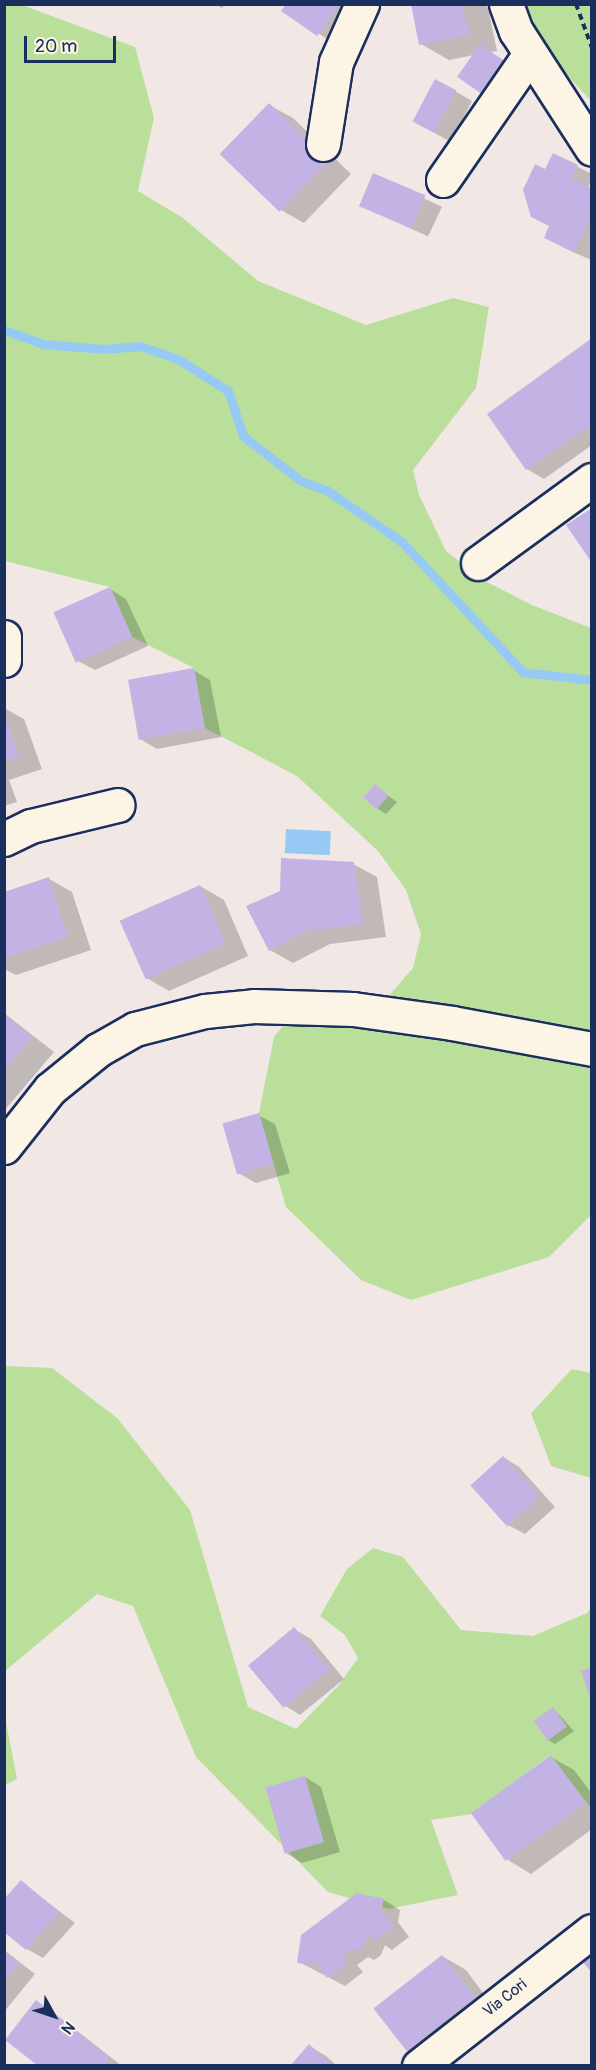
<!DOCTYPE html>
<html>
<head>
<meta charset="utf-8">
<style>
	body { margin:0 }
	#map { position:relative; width:596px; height:2070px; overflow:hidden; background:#f1e8e5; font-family:Pangolin,sans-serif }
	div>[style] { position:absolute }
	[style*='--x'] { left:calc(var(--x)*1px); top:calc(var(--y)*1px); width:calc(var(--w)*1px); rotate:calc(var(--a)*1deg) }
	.green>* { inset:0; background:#badf9b }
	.water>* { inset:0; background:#96caf4; transform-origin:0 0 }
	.shadow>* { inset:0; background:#0003; transform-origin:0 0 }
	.stream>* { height:9px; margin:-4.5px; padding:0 4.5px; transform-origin:4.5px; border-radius:4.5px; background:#96caf4 }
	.building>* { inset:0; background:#c3b3e4; transform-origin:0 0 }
	.path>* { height:4px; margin-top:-2px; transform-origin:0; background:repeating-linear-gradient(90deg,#1b2f5e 0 6px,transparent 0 10.5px) }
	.roads { filter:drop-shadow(2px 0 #1b2f5e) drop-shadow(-2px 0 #1b2f5e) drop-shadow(0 2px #1b2f5e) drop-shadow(0 -2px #1b2f5e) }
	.minor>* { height:33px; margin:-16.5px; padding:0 16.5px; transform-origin:16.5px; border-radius:16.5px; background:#fcf5e5 }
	span { translate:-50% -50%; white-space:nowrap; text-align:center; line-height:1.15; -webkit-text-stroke:4.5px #fcf5e5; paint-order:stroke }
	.street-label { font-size:16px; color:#1b2f5e }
	.frame { position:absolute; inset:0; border:6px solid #1b2f5e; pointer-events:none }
	.north { position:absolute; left:24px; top:1986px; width:60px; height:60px; -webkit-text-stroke:4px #fcf5e5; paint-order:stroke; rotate:130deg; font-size:16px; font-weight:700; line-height:24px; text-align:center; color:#1b2f5e }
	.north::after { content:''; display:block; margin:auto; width:21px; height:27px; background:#1b2f5e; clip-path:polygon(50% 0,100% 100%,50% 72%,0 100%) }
	.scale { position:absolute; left:24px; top:36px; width:92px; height:27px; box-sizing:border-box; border:3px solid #1b2f5e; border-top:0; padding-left:8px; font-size:18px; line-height:21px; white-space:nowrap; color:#1b2f5e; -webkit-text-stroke:4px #fcf5e5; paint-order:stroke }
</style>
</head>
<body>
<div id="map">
	<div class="green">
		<i style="clip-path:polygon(4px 5px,22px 5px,135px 47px,154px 118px,138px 191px,183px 218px,258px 281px,366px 325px,453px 298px,489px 307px,476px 388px,413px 470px,419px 495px,446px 551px,483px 580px,532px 605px,591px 628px,591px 1215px,549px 1257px,411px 1300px,361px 1280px,286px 1207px,259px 1113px,274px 1037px,305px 999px,387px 998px,413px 968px,421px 934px,406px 890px,379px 852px,297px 776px,205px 728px,194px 668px,132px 637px,110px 587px,5px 561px)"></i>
		<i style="clip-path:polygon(525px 5px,591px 5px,591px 101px,547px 53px)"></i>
		<i style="clip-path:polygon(5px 1366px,52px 1368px,117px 1418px,190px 1510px,248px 1707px,296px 1729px,339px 1685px,358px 1658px,345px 1635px,320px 1616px,347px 1569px,373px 1548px,403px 1557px,461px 1630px,533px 1636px,587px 1613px,591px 1607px,591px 1808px,550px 1755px,472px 1814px,431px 1820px,458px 1895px,388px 1909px,328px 1892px,196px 1757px,133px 1606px,97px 1594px,5px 1671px)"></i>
		<i style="clip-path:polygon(572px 1369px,591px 1373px,591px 1478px,551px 1466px,531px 1413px)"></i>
		<i style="clip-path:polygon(4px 1712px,17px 1779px,5px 1785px,4px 1785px)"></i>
	</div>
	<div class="water">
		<i style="left:286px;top:829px;width:45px;height:24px;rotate:3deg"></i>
	</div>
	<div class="shadow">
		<i style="clip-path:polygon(215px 4px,226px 4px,222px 8px)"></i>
		<i style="clip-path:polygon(288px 4px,343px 4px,356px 14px,334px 44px,284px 10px)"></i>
		<i style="clip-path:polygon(413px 4px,487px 4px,497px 51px,490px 52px,528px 77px,474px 55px,449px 60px,421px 44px)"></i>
		<i style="clip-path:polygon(455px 91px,472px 101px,451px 142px,431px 131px)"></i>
		<i style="clip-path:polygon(269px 105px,293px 118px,351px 174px,304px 223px,281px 210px)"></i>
		<i style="clip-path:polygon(554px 155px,592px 174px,588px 189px,592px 191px,591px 260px,562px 247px,551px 226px,546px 171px)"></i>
		<i style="left:374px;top:175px;width:75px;height:33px;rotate:25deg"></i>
		<i style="clip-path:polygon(592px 340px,592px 445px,544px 479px,527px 469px,489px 414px)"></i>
		<i style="clip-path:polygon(110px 589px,126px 599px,148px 646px,95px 670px,78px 661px)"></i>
		<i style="clip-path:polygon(193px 670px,210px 680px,221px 737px,157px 749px,140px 739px)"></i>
		<i style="clip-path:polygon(4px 708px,24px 719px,42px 769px,9px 780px,17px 802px,4px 806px)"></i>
		<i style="clip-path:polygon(375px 786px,397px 802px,386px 814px,378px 809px)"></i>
		<i style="clip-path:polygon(353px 864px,377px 877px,386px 937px,330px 944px,293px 963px,270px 950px)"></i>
		<i style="clip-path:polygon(49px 879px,72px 892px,91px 950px,16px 975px,4px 969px,4px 894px)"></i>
		<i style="clip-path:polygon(200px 886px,224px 900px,248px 956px,169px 991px,145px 977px)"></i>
		<i style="clip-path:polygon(4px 1013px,54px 1052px,4px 1111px)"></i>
		<i style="clip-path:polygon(258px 1115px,275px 1124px,290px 1173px,256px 1183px,240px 1174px)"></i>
		<i style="clip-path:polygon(503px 1457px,519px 1467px,555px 1507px,525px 1534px,508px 1525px)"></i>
		<i style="clip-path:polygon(294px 1629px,311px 1639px,344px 1679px,300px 1715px,284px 1705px)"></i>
		<i style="clip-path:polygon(554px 1709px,574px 1731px,555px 1744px,547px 1739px)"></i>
		<i style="clip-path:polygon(551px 1757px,574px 1770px,592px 1794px,592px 1829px,531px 1874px,508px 1860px)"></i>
		<i style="clip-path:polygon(305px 1777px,321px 1787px,340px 1852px,302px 1863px,286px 1853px)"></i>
		<i style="clip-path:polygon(21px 1882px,75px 1923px,43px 1958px,27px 1949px)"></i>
		<i style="clip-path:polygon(358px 1895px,384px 1900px,400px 1910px,398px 1922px,409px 1937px,392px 1950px,385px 1945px,381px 1955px,374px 1960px,368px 1957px,357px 1965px,363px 1972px,345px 1986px,299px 1962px)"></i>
		<i style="clip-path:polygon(4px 1950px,35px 1974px,4px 2012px)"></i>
		<i style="clip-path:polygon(442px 1956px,466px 1970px,497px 2012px,429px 2063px,406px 2050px)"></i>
		<i style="clip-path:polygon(36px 2002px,53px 2012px,122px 2066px,40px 2066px)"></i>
		<i style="clip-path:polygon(309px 2046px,326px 2056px,337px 2066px,292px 2066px)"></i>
	</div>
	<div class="stream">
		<i style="--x:4;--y:330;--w:41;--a:19.7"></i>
		<i style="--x:43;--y:344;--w:62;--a:4.6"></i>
		<i style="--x:105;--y:349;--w:35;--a:-5"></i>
		<i style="--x:140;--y:346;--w:40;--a:18.9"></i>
		<i style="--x:178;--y:359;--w:59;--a:32.6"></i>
		<i style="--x:228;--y:391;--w:47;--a:71.6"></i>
		<i style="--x:243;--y:436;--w:73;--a:37.8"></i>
		<i style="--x:301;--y:481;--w:29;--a:20"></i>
		<i style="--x:328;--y:491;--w:90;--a:34.6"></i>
		<i style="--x:402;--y:542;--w:178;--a:47.1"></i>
		<i style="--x:523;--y:672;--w:69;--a:6.6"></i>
	</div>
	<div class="building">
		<i style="clip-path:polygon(286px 4px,340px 4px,317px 36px,281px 11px)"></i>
		<i style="clip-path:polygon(411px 4px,463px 4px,469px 35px,419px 45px)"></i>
		<i style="left:480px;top:44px;width:40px;height:40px;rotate:35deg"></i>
		<i style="left:435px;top:79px;width:24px;height:48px;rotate:28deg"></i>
		<i style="left:269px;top:103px;width:83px;height:71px;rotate:44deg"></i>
		<i style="clip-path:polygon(553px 153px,578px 165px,571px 179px,592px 189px,592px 215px,573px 252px,544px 238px,549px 226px,531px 217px,523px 190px,535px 164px,545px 169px)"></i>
		<i style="left:373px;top:173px;width:57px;height:36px;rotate:23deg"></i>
		<i style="clip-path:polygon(592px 338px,592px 424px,526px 470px,487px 414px)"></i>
		<i style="clip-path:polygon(592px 508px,592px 563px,566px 525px)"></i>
		<i style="left:110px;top:587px;width:55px;height:62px;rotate:66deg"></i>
		<i style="left:194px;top:668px;width:61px;height:67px;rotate:80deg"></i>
		<i style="clip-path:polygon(5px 715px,19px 756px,4px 761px,4px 716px)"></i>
		<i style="left:375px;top:784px;width:18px;height:18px;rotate:41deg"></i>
		<i style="clip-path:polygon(281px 858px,354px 862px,363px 924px,306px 931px,269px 951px,246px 906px,280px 891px)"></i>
		<i style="clip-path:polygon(49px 877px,68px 937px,4px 958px,4px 892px)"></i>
		<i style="left:200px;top:885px;width:64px;height:88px;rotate:66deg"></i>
		<i style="clip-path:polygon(4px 1014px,32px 1038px,4px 1070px)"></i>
		<i style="left:259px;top:1113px;width:53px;height:38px;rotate:74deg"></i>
		<i style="left:503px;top:1456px;width:55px;height:44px;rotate:48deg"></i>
		<i style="left:294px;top:1627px;width:55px;height:60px;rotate:50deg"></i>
		<i style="clip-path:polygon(592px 1667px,592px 1700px,591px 1700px,581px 1671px)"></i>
		<i style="left:553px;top:1707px;width:24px;height:24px;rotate:54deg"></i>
		<i style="left:551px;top:1755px;width:59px;height:99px;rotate:54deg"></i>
		<i style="left:305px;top:1776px;width:69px;height:41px;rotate:74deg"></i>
		<i style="clip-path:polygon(21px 1880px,59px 1912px,26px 1950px,4px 1932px,4px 1899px)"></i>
		<i style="clip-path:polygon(357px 1893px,384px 1899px,381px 1911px,394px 1927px,375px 1941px,369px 1934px,362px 1949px,351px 1949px,342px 1955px,348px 1962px,327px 1978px,318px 1965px,297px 1963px,301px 1935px)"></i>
		<i style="clip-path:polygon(592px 1947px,592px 1973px,579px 1957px)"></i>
		<i style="clip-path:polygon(4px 1952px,19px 1964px,4px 1982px)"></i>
		<i style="left:442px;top:1955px;width:54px;height:87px;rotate:52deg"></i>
		<i style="clip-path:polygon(36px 2000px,110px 2058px,104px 2066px,38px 2066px,5px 2040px)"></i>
		<i style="clip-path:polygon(309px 2044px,332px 2066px,290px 2066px)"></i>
	</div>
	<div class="path">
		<i style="--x:576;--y:4;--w:47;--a:70"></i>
	</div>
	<div class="roads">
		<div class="minor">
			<i style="--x:506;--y:4;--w:29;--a:70"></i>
			<i style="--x:516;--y:31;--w:140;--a:57.2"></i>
			<i style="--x:323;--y:144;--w:83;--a:-81"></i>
			<i style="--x:336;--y:62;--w:64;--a:-65.9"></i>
			<i style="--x:443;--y:180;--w:153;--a:-55.4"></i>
			<i style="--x:478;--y:563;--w:141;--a:-36.1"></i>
			<i style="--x:4;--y:637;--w:23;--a:90"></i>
			<i style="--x:4;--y:839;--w:30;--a:-26"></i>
			<i style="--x:31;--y:826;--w:89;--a:-13.6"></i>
			<i style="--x:4;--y:1147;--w:74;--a:-51.6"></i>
			<i style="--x:50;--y:1089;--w:62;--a:-39.1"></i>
			<i style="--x:98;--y:1050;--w:43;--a:-29.6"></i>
			<i style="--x:135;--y:1029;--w:72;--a:-14.4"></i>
			<i style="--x:205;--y:1011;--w:49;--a:-5.8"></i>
			<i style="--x:254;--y:1006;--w:99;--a:1.7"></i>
			<i style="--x:353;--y:1009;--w:100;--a:8"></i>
			<i style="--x:452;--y:1023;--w:142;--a:10.5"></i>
			<i style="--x:419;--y:2066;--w:219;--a:-38"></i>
		</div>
	</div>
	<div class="street-label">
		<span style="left:505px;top:1998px;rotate:-38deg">Via Cori</span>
	</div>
	<div class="frame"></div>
	<div class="north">N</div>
	<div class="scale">20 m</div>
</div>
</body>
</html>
